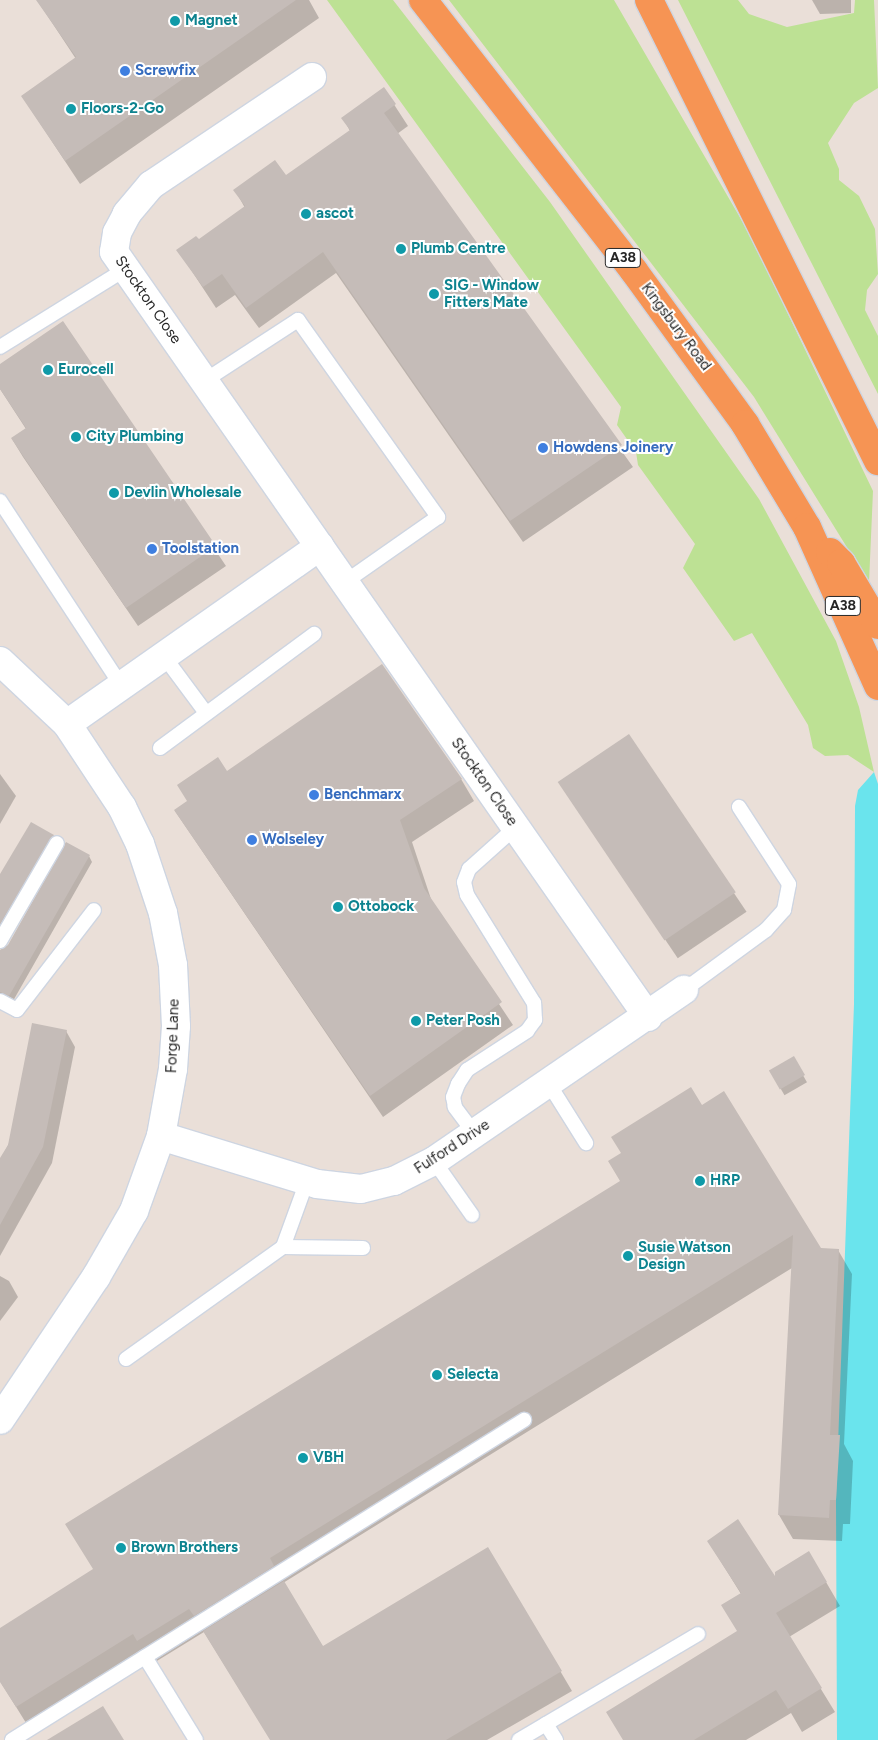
<!DOCTYPE html>
<html>
<head>
<meta charset="utf-8">
<style>
	body { margin:0 }
	#map { position:relative; width:878px; height:1740px; overflow:hidden; background:#eadfd8; font-family:Figtree,sans-serif }
	div>[style] { position:absolute }
	[style*='--x'] { left:calc(var(--x)*1px); top:calc(var(--y)*1px); width:calc(var(--w)*1px); rotate:calc(var(--a)*1deg) }
	.green>* { inset:0; background:#bde194 }
	.water>* { inset:0; background:#6ae4ed }
	.shadow>* { inset:0; background:#0003; transform-origin:0 0 }
	.building>* { inset:0; background:#c5bcb8; transform-origin:0 0 }
	.roads { filter:drop-shadow(1px 0 #ced5e1) drop-shadow(-1px 0 #ced5e1) drop-shadow(0 1px #ced5e1) drop-shadow(0 -1px #ced5e1) }
	.service>* { height:14px; margin:-7px; padding:0 7px; transform-origin:7px; border-radius:7px; background:#fff }
	.minor>* { height:28px; margin:-14px; padding:0 14px; transform-origin:14px; border-radius:14px; background:#fff }
	.tertiary>* { height:28px; margin:-14px; padding:0 14px; transform-origin:14px; border-radius:14px; background:#fff }
	.trunk>* { height:28px; margin:-14px; padding:0 14px; transform-origin:14px; border-radius:14px; background:#f69454 }
	.dots>* { width:14px; height:14px; translate:-50% -50%; box-sizing:border-box; border:2px solid #fff; border-radius:50% }
	span { translate:-50% -50%; white-space:nowrap; text-align:center; line-height:1.15; -webkit-text-stroke:4px #fff; paint-order:stroke }
	.shield-label span { padding:1px 4px; background:#fff; border:1px solid; border-radius:4px; -webkit-text-stroke-width:0 }
	.shield-label { font-size:14px; color:#272727; font-weight:700 }
	.culture-label { font-size:15px; color:#0d838f; font-weight:700 }
	.left { translate:0 -50%; text-align:left }
	.shop-label { font-size:15px; color:#366cbe; font-weight:700 }
	.street-label { font-size:15px; color:#272727 }
</style>
</head>
<body>
<div id="map">
	<div class="green">
		<i style="clip-path:polygon(327px 0,393px 0,550px 202px,759px 499px,836px 641px,859px 707px,874px 772px,848px 755px,825px 756px,813px 748px,808px 725px,752px 633px,734px 641px,683px 568px,695px 544px,638px 465px,636px 452px,617px 425px,621px 407px)"></i>
		<i style="clip-path:polygon(449px 0,614px 0,749px 233px,873px 491px,869px 583px,754px 397px)"></i>
		<i style="clip-path:polygon(678px 0,738px 0,749px 14px,787px 27px,854px 13px,855px 0,874px 0,878px 88px,854px 103px,828px 143px,839px 169px,839px 180px,859px 196px,875px 229px,878px 274px,867px 290px,865px 310px,878px 336px,878px 394px)"></i>
	</div>
	<div class="water">
		<i style="clip-path:polygon(874px 772px,878px 784px,878px 1740px,837px 1740px,836px 1500px,854px 1004px,855px 806px,858px 790px)"></i>
	</div>
	<div class="shadow">
		<i style="clip-path:polygon(37px 0,309px 0,319px 18px,80px 184px,22px 96px,76px 59px)"></i>
		<i style="clip-path:polygon(812px 0,851px 0,851px 13px,820px 14px)"></i>
		<i style="clip-path:polygon(384px 89px,408px 126px,397px 134px,633px 467px,523px 542px,336px 273px,259px 328px,235px 295px,216px 308px,178px 250px,199px 241px,245px 208px,235px 190px,286px 177px,350px 131px,343px 118px)"></i>
		<i style="clip-path:polygon(63px 322px,226px 566px,138px 626px,23px 457px,12px 439px,26px 429px,0 389px,0 365px)"></i>
		<i style="left:628px;top:736px;width:212px;height:83px;rotate:56deg"></i>
		<i style="clip-path:polygon(227px 772px,461px 779px,474px 801px,412px 842px,433px 905px,513px 1025px,383px 1117px,175px 811px)"></i>
		<i style="clip-path:polygon(0 774px,16px 796px,0 824px)"></i>
		<i style="clip-path:polygon(53px 836px,56px 842px,0 935px,0 876px)"></i>
		<i style="clip-path:polygon(89px 856px,92px 862px,13px 1001px,0 994px,0 951px,8px 946px)"></i>
		<i style="clip-path:polygon(66px 1031px,75px 1047px,52px 1163px,0 1256px,0 1161px)"></i>
		<i style="left:793px;top:1058px;width:28px;height:26px;rotate:60deg"></i>
		<i style="clip-path:polygon(702px 1106px,820px 1249px,838px 1250px,852px 1274px,844px 1444px,853px 1461px,850px 1524px,843px 1524px,842px 1541px,793px 1539px,779px 1515px,792px 1268px,283px 1583px,323px 1647px,488px 1549px,572px 1691px,487px 1740px,271px 1740px,204px 1632px,152px 1664px,148px 1657px,31px 1731px,0 1681px,0 1630px,94px 1570px,621px 1182px)"></i>
		<i style="clip-path:polygon(0 1276px,9px 1281px,18px 1297px,0 1321px)"></i>
		<i style="clip-path:polygon(708px 1541px,776px 1580px,826px 1582px,840px 1606px,789px 1637px,835px 1712px,802px 1732px,791px 1713px,746px 1740px,623px 1740px,739px 1632px,741px 1594px)"></i>
	</div>
	<div class="building">
		<i style="clip-path:polygon(36px 0,296px 0,65px 161px,21px 96px,76px 57px)"></i>
		<i style="clip-path:polygon(384px 87px,396px 104px,384px 113px,622px 445px,510px 521px,323px 252px,246px 308px,222px 274px,203px 287px,176px 250px,196px 236px,199px 239px,245px 206px,233px 190px,275px 160px,286px 175px,350px 130px,341px 118px)"></i>
		<i style="clip-path:polygon(63px 321px,216px 546px,126px 608px,11px 438px,26px 428px,0 389px,0 364px)"></i>
		<i style="clip-path:polygon(382px 664px,462px 779px,400px 820px,424px 888px,502px 1002px,370px 1096px,174px 810px,187px 801px,177px 785px,218px 757px,227px 771px)"></i>
		<i style="left:629px;top:734px;width:191px;height:86px;rotate:56deg"></i>
		<i style="clip-path:polygon(31px 822px,54px 835px,0 924px,0 874px)"></i>
		<i style="clip-path:polygon(66px 842px,90px 855px,9px 996px,0 992px,0 950px,8px 945px)"></i>
		<i style="clip-path:polygon(32px 1023px,67px 1030px,43px 1147px,0 1225px,0 1158px,8px 1145px)"></i>
		<i style="left:794px;top:1056px;width:22px;height:29px;rotate:60deg"></i>
		<i style="clip-path:polygon(691px 1087px,702px 1105px,724px 1091px,821px 1248px,839px 1249px,830px 1435px,840px 1435px,836px 1500px,830px 1500px,829px 1518px,778px 1515px,793px 1235px,270px 1558px,274px 1566px,194px 1616px,189px 1609px,137px 1641px,133px 1634px,16px 1707px,0 1682px,0 1628px,93px 1569px,65px 1524px,620px 1181px,608px 1161px,621px 1153px,611px 1137px)"></i>
		<i style="clip-path:polygon(738px 1519px,775px 1576px,775px 1572px,809px 1551px,827px 1582px,776px 1613px,822px 1688px,788px 1709px,776px 1690px,694px 1740px,623px 1740px,606px 1712px,737px 1631px,721px 1605px,741px 1593px,707px 1541px)"></i>
		<i style="clip-path:polygon(488px 1547px,562px 1671px,446px 1740px,270px 1740px,203px 1631px,284px 1581px,323px 1646px)"></i>
		<i style="clip-path:polygon(103px 1706px,124px 1740px,47px 1740px)"></i>
	</div>
	<div class="roads">
		<div class="service">
			<i style="--x:0;--y:347;--w:148;--a:-31.8"></i>
			<i style="--x:204;--y:381;--w:112;--a:-33"></i>
			<i style="--x:298;--y:320;--w:242;--a:54.6"></i>
			<i style="--x:438;--y:517;--w:113;--a:145"></i>
			<i style="--x:0;--y:501;--w:220;--a:56.7"></i>
			<i style="--x:163;--y:655;--w:72;--a:53.4"></i>
			<i style="--x:160;--y:748;--w:192;--a:-36.5"></i>
			<i style="--x:0;--y:941;--w:113;--a:-59.8"></i>
			<i style="--x:684;--y:990;--w:102;--a:-36.2"></i>
			<i style="--x:766;--y:930;--w:27;--a:-48"></i>
			<i style="--x:784;--y:910;--w:26;--a:-79"></i>
			<i style="--x:789;--y:884;--w:92;--a:-123"></i>
			<i style="--x:0;--y:1001;--w:19;--a:28"></i>
			<i style="--x:17;--y:1010;--w:126;--a:-52.4"></i>
			<i style="--x:549;--y:1084;--w:70;--a:57.9"></i>
			<i style="--x:475;--y:1134;--w:34;--a:-127"></i>
			<i style="--x:455;--y:1107;--w:10;--a:-101"></i>
			<i style="--x:453;--y:1097;--w:14;--a:-69"></i>
			<i style="--x:458;--y:1084;--w:17;--a:-57"></i>
			<i style="--x:467;--y:1070;--w:72;--a:-33"></i>
			<i style="--x:527;--y:1031;--w:14;--a:-54"></i>
			<i style="--x:535;--y:1020;--w:17;--a:-93"></i>
			<i style="--x:534;--y:1003;--w:127;--a:-121.8"></i>
			<i style="--x:467;--y:895;--w:13;--a:-103"></i>
			<i style="--x:464;--y:882;--w:14;--a:-69"></i>
			<i style="--x:469;--y:869;--w:63;--a:-41.8"></i>
			<i style="--x:434;--y:1161;--w:66;--a:54.9"></i>
			<i style="--x:283;--y:1247;--w:80;--a:0.7"></i>
			<i style="--x:126;--y:1359;--w:193;--a:-35.5"></i>
			<i style="--x:283;--y:1247;--w:70;--a:-70"></i>
			<i style="--x:145;--y:1657;--w:97;--a:58.4"></i>
			<i style="--x:546;--y:1724;--w:19;--a:58"></i>
			<i style="--x:12;--y:1740;--w:604;--a:-32.01"></i>
			<i style="--x:519;--y:1740;--w:208;--a:-30.6"></i>
		</div>
		<div class="minor">
			<i style="--x:312;--y:77;--w:194;--a:146.1"></i>
			<i style="--x:151;--y:185;--w:38;--a:130"></i>
			<i style="--x:127;--y:214;--w:21;--a:118"></i>
			<i style="--x:117;--y:233;--w:19;--a:99"></i>
			<i style="--x:114;--y:252;--w:933;--a:55.08"></i>
			<i style="--x:67;--y:724;--w:309;--a:-35.1"></i>
			<i style="--x:161;--y:1136;--w:163;--a:17.1"></i>
			<i style="--x:317;--y:1184;--w:44;--a:6.5"></i>
			<i style="--x:361;--y:1189;--w:34;--a:-14"></i>
			<i style="--x:394;--y:1181;--w:45;--a:-26.6"></i>
			<i style="--x:434;--y:1161;--w:303;--a:-34.4"></i>
		</div>
		<div class="tertiary">
			<i style="--x:0;--y:661;--w:92;--a:43.2"></i>
			<i style="--x:67;--y:724;--w:100;--a:56.5"></i>
			<i style="--x:122;--y:807;--w:41;--a:64.1"></i>
			<i style="--x:140;--y:844;--w:73;--a:71.6"></i>
			<i style="--x:163;--y:913;--w:53;--a:79.1"></i>
			<i style="--x:173;--y:965;--w:61;--a:87.2"></i>
			<i style="--x:176;--y:1026;--w:43;--a:94"></i>
			<i style="--x:173;--y:1069;--w:68;--a:100.2"></i>
			<i style="--x:161;--y:1136;--w:80;--a:109.8"></i>
			<i style="--x:134;--y:1211;--w:76;--a:119.9"></i>
			<i style="--x:96;--y:1277;--w:172;--a:123.9"></i>
		</div>
		<div class="trunk">
			<i style="--x:423;--y:0;--w:343;--a:52.1"></i>
			<i style="--x:634;--y:271;--w:189;--a:54"></i>
			<i style="--x:745;--y:424;--w:120;--a:59"></i>
			<i style="--x:807;--y:527;--w:174;--a:65.9"></i>
			<i style="--x:649;--y:0;--w:515;--a:63.58"></i>
			<i style="--x:830;--y:552;--w:16;--a:45"></i>
			<i style="--x:841;--y:563;--w:72;--a:59.2"></i>
		</div>
	</div>
	<div class="dots">
		<i style="left:175px;top:21px;background:#0f9aa8"></i>
		<i style="left:125px;top:71px;background:#3f7fe0"></i>
		<i style="left:71px;top:109px;background:#0f9aa8"></i>
		<i style="left:306px;top:214px;background:#0f9aa8"></i>
		<i style="left:401px;top:249px;background:#0f9aa8"></i>
		<i style="left:434px;top:294px;background:#0f9aa8"></i>
		<i style="left:48px;top:370px;background:#0f9aa8"></i>
		<i style="left:76px;top:437px;background:#0f9aa8"></i>
		<i style="left:543px;top:448px;background:#3f7fe0"></i>
		<i style="left:114px;top:493px;background:#0f9aa8"></i>
		<i style="left:152px;top:549px;background:#3f7fe0"></i>
		<i style="left:314px;top:795px;background:#3f7fe0"></i>
		<i style="left:252px;top:840px;background:#3f7fe0"></i>
		<i style="left:338px;top:907px;background:#0f9aa8"></i>
		<i style="left:416px;top:1021px;background:#0f9aa8"></i>
		<i style="left:700px;top:1181px;background:#0f9aa8"></i>
		<i style="left:628px;top:1256px;background:#0f9aa8"></i>
		<i style="left:437px;top:1375px;background:#0f9aa8"></i>
		<i style="left:303px;top:1458px;background:#0f9aa8"></i>
		<i style="left:121px;top:1548px;background:#0f9aa8"></i>
	</div>
	<div class="shield-label">
		<span style="left:623px;top:258px">A38</span>
		<span style="left:843px;top:606px">A38</span>
	</div>
	<div class="culture-label">
		<span class="left" style="left:185px;top:21px">Magnet</span>
		<span class="left" style="left:81px;top:109px">Floors-2-Go</span>
		<span class="left" style="left:316px;top:214px">ascot</span>
		<span class="left" style="left:411px;top:249px">Plumb Centre</span>
		<span class="left" style="left:444px;top:294px">SIG - Window<br>Fitters Mate</span>
		<span class="left" style="left:58px;top:370px">Eurocell</span>
		<span class="left" style="left:86px;top:437px">City Plumbing</span>
		<span class="left" style="left:124px;top:493px">Devlin Wholesale</span>
		<span class="left" style="left:348px;top:907px">Ottobock</span>
		<span class="left" style="left:426px;top:1021px">Peter Posh</span>
		<span class="left" style="left:710px;top:1181px">HRP</span>
		<span class="left" style="left:638px;top:1256px">Susie Watson<br>Design</span>
		<span class="left" style="left:447px;top:1375px">Selecta</span>
		<span class="left" style="left:313px;top:1458px">VBH</span>
		<span class="left" style="left:131px;top:1548px">Brown Brothers</span>
	</div>
	<div class="shop-label">
		<span class="left" style="left:135px;top:71px">Screwfix</span>
		<span class="left" style="left:553px;top:448px">Howdens Joinery</span>
		<span class="left" style="left:162px;top:549px">Toolstation</span>
		<span class="left" style="left:324px;top:795px">Benchmarx</span>
		<span class="left" style="left:262px;top:840px">Wolseley</span>
	</div>
	<div class="street-label">
		<span style="left:148px;top:300px;rotate:55deg">Stockton Close</span>
		<span style="left:676px;top:327px;rotate:53deg">Kingsbury Road</span>
		<span style="left:484px;top:782px;rotate:55deg">Stockton Close</span>
		<span style="left:173px;top:1036px;rotate:-88deg">Forge Lane</span>
		<span style="left:452px;top:1147px;rotate:-33deg">Fulford Drive</span>
	</div>
</div>
</body>
</html>
